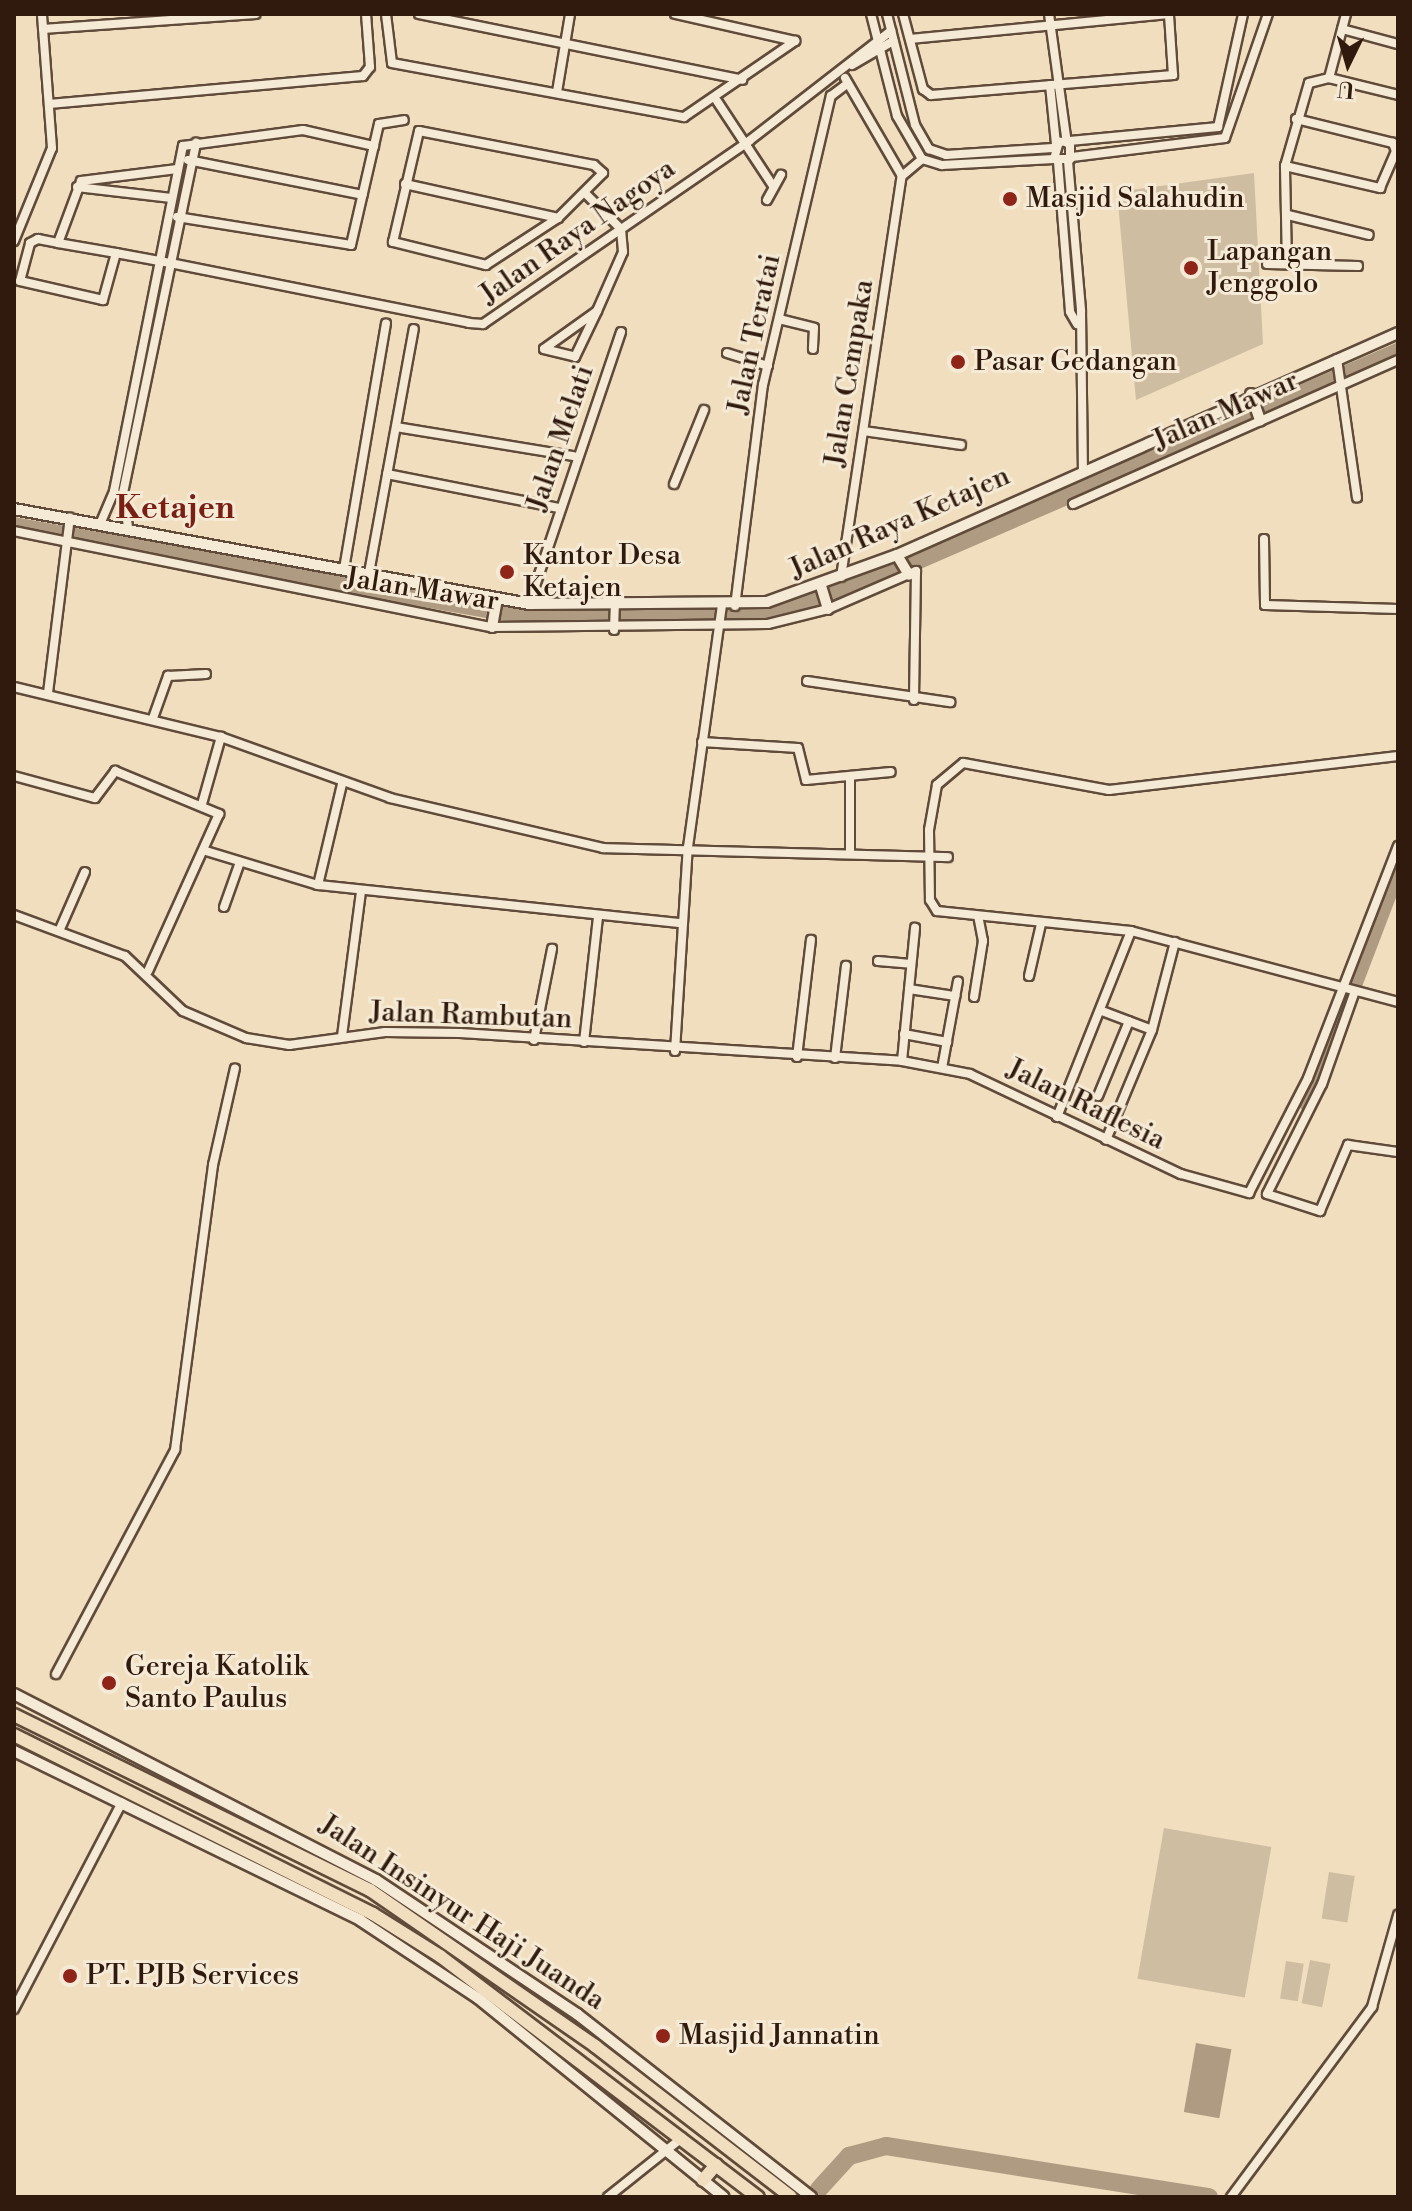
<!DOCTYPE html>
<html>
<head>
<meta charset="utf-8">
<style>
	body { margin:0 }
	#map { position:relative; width:1412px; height:2211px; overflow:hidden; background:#f0debf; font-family:"Libre Bodoni",serif }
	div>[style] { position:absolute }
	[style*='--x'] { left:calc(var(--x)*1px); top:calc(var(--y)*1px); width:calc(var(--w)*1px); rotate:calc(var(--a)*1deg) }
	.green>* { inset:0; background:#cfbda1; transform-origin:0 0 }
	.water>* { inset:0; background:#af9b82; transform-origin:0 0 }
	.river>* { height:18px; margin:-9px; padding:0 9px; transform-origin:9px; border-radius:9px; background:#af9b82 }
	.roads { filter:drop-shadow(2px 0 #604b3a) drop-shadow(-2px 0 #604b3a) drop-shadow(0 2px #604b3a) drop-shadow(0 -2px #604b3a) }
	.minor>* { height:8px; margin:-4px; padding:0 4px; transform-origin:4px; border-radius:4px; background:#f5ead5 }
	.tertiary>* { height:10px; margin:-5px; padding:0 5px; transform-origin:5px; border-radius:5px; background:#f5ead5 }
	.trunk>* { height:12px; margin:-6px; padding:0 6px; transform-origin:6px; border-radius:6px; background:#f0debf }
	.dots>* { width:22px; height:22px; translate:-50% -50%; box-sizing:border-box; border:4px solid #f5ead5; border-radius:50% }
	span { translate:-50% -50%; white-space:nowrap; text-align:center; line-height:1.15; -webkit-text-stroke:6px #f5ead5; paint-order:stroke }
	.poi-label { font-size:28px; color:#301a0d }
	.left { translate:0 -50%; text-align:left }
	.street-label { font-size:28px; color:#301a0d }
	.quarter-label { font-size:32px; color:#7a1f14; font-weight:700 }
	.frame { position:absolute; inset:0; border:16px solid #301a0d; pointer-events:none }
	.north { position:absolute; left:1308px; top:24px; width:80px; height:80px; -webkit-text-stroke:6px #f5ead5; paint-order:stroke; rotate:185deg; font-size:22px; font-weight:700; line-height:32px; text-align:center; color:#301a0d }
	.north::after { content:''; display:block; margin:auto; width:28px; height:36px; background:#301a0d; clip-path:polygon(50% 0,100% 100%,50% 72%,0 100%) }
</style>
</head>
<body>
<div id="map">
	<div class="green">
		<i style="clip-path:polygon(1254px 173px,1263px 344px,1136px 400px,1117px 192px)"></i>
		<i style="left:1164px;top:1828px;width:109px;height:153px;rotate:10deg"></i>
		<i style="left:1329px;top:1872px;width:26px;height:47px;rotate:9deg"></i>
		<i style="left:1310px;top:1960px;width:21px;height:44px;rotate:11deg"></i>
		<i style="left:1286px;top:1961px;width:18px;height:38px;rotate:9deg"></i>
	</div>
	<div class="water">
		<i style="left:1196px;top:2043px;width:36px;height:70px;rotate:10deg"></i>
	</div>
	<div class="river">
		<i style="--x:14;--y:526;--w:520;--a:9.97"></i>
		<i style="--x:526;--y:616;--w:248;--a:-1.4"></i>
		<i style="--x:774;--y:610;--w:123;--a:-18"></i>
		<i style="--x:891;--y:572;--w:553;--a:-23.46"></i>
		<i style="--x:1308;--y:1103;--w:253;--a:-69.1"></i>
		<i style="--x:819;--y:2189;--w:45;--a:-47.7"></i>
		<i style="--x:849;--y:2156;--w:38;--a:-15"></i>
		<i style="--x:886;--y:2146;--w:327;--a:9"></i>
	</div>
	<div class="roads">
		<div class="minor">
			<i style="--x:386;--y:14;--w:49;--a:83"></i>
			<i style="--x:392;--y:63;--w:297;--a:10.5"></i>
			<i style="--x:684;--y:117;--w:135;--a:-34.4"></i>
			<i style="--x:795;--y:41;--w:123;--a:-167.3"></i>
			<i style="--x:419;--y:14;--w:330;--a:11.5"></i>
			<i style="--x:871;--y:14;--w:105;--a:75.7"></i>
			<i style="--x:897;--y:116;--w:50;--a:59.8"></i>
			<i style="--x:922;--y:159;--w:21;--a:17"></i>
			<i style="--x:942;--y:165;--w:112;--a:-3.1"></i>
			<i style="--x:887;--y:14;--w:114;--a:75.8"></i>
			<i style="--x:915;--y:125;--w:28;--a:60"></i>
			<i style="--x:929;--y:149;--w:18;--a:19"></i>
			<i style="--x:946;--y:155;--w:107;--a:-3.7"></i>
			<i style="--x:903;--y:14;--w:78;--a:75.1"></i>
			<i style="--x:923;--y:89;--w:10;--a:37"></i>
			<i style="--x:931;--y:95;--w:243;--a:-4.7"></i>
			<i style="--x:1173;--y:75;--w:61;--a:-93.8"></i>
			<i style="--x:1049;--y:14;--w:130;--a:82.1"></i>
			<i style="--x:43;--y:29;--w:213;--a:-4"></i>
			<i style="--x:1342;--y:29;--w:58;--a:15"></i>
			<i style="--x:910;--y:39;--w:260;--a:-5.5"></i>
			<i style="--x:852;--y:65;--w:48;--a:-30.3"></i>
			<i style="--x:845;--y:78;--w:113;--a:59.8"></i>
			<i style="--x:1329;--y:78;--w:66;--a:-75.1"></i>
			<i style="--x:1050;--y:85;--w:59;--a:84.2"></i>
			<i style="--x:557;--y:92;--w:79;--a:-80.5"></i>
			<i style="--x:717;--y:101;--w:102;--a:56.6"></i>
			<i style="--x:49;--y:104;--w:315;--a:-5.1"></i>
			<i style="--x:363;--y:76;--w:11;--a:-52"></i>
			<i style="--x:370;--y:67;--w:53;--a:-94.3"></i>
			<i style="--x:419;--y:131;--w:178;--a:11"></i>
			<i style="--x:594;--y:165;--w:12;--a:42"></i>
			<i style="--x:603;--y:173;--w:64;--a:135"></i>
			<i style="--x:558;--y:218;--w:86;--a:146.9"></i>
			<i style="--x:486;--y:265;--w:96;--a:-166.1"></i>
			<i style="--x:393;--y:242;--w:114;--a:-76.8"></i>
			<i style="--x:1070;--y:145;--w:14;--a:90"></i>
			<i style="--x:1070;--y:159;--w:16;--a:180"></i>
			<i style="--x:1054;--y:159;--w:18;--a:-74"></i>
			<i style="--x:1059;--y:142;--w:160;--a:-5.4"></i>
			<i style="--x:1218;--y:127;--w:116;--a:-77.5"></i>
			<i style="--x:1072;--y:157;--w:154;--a:-7.1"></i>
			<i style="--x:1225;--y:138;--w:131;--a:-70.9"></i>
			<i style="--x:188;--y:160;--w:178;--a:11.3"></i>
			<i style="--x:1068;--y:161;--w:151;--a:85"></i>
			<i style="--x:1081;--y:311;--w:158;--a:89.3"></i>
			<i style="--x:1058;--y:162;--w:150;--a:85.4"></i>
			<i style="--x:1070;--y:312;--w:14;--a:60"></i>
			<i style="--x:1285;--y:166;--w:98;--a:13"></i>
			<i style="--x:1380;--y:188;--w:40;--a:-66.6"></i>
			<i style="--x:1396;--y:151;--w:9;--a:-111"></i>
			<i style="--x:1393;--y:143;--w:100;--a:-166.1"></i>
			<i style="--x:902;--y:176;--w:26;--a:-40"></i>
			<i style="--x:405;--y:184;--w:157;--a:12.5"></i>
			<i style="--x:77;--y:187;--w:95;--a:6.7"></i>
			<i style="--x:586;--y:194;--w:49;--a:45"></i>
			<i style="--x:621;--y:229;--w:23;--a:85"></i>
			<i style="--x:623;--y:252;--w:64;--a:113.8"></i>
			<i style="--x:597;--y:311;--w:65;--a:144.4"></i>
			<i style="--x:544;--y:349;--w:32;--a:14"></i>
			<i style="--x:575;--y:357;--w:51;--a:-64.4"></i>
			<i style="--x:767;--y:200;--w:29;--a:-61"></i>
			<i style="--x:1288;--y:215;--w:83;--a:13.9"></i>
			<i style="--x:177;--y:217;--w:176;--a:9.1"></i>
			<i style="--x:351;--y:245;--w:124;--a:-77"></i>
			<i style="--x:379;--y:124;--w:25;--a:-9"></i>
			<i style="--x:14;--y:241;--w:100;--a:-67.8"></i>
			<i style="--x:52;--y:148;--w:134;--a:-94.3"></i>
			<i style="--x:58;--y:243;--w:66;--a:-69.6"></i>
			<i style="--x:81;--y:181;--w:97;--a:-7.1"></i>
			<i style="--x:116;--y:253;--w:49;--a:105.5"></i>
			<i style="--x:103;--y:300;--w:85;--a:-167.1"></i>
			<i style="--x:20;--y:281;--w:39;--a:-75"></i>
			<i style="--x:30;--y:243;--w:9;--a:-27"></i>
			<i style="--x:38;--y:239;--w:20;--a:11"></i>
			<i style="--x:58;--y:243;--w:59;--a:9.8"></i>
			<i style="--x:116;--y:253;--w:55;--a:10.5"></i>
			<i style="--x:170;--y:263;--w:305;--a:11.3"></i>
			<i style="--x:469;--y:323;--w:14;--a:4"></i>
			<i style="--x:483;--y:324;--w:323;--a:-34.5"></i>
			<i style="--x:749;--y:141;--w:180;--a:-37.8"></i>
			<i style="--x:1267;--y:264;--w:91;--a:1.3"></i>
			<i style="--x:1287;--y:264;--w:98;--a:-91.2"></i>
			<i style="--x:1285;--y:166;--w:86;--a:-73.9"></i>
			<i style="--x:1309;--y:83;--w:21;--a:-14"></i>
			<i style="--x:1329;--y:78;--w:71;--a:13.8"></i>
			<i style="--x:779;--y:319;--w:36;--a:14"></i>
			<i style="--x:814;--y:328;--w:21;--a:93"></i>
			<i style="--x:727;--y:353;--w:43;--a:17.6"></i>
			<i style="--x:1337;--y:359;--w:140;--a:81.8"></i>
			<i style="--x:396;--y:427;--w:180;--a:9.3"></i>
			<i style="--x:864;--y:431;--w:98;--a:8.2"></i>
			<i style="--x:387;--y:474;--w:175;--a:11.2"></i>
			<i style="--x:674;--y:484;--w:80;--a:-67.9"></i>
			<i style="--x:1073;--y:504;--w:355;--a:-23.9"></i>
			<i style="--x:101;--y:522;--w:34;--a:-67"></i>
			<i style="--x:114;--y:491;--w:352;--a:-78.7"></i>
			<i style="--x:183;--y:146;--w:121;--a:-7.6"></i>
			<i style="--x:303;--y:130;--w:73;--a:12.7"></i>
			<i style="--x:128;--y:527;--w:34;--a:-98"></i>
			<i style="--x:123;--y:493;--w:358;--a:-78.2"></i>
			<i style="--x:14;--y:531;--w:488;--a:11.4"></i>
			<i style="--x:492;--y:627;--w:276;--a:-0.6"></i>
			<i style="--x:768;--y:624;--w:62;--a:-14"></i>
			<i style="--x:828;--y:609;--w:96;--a:-23.4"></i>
			<i style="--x:916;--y:571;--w:129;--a:90.9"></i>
			<i style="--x:1264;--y:539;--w:66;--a:89.1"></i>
			<i style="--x:1265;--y:605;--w:133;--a:1.7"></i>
			<i style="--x:344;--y:569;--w:249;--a:-80.3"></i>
			<i style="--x:369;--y:573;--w:248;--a:-79.6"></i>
			<i style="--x:841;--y:577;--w:406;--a:-81.4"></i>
			<i style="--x:529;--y:604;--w:287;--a:-71.3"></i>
			<i style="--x:735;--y:606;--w:223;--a:-82.8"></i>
			<i style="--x:763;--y:385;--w:297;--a:-76.8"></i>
			<i style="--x:831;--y:96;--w:21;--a:-37"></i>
			<i style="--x:614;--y:630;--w:23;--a:-88"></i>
			<i style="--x:807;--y:681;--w:145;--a:8.4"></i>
			<i style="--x:14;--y:687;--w:213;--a:13.6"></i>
			<i style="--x:221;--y:737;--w:180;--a:19.8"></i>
			<i style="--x:390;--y:798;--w:219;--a:13.2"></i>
			<i style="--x:603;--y:848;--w:345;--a:1.5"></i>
			<i style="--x:48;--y:693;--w:177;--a:-82.9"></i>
			<i style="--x:153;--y:718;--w:45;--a:-70.3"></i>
			<i style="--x:168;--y:676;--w:38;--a:-3"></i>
			<i style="--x:702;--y:742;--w:96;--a:3.6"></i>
			<i style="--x:798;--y:748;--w:33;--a:76"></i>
			<i style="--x:806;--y:780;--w:85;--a:-5.4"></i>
			<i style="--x:1398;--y:756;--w:291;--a:173.3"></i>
			<i style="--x:1109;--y:790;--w:148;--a:-169.5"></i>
			<i style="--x:963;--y:763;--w:34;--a:140"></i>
			<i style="--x:937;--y:785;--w:46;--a:100.1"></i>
			<i style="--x:929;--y:830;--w:70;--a:89.2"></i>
			<i style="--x:930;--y:900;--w:13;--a:58"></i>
			<i style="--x:937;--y:911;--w:195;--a:5.9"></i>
			<i style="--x:1131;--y:931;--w:276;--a:14.9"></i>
			<i style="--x:14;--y:776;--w:84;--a:15.2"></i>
			<i style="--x:95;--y:798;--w:34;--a:-53"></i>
			<i style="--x:115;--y:771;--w:113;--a:22.5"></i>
			<i style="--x:219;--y:814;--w:172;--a:114.3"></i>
			<i style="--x:850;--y:780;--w:71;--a:90"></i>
			<i style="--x:202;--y:804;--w:70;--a:-74.2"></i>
			<i style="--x:206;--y:851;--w:117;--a:16.9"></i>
			<i style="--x:318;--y:885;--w:366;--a:6"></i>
			<i style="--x:318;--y:885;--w:104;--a:-76.6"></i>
			<i style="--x:224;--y:907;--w:48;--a:-70.4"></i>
			<i style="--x:14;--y:915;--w:118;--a:20.3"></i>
			<i style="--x:125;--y:956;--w:80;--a:43.5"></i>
			<i style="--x:183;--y:1011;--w:69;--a:23.2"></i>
			<i style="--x:246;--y:1038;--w:44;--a:9.2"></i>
			<i style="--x:289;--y:1045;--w:97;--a:-7.7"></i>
			<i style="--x:385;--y:1032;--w:75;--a:0.8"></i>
			<i style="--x:460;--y:1033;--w:443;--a:3.6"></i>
			<i style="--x:902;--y:1061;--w:69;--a:10.8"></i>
			<i style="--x:970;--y:1074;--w:233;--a:25.4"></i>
			<i style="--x:1181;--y:1174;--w:71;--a:15.6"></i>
			<i style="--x:1249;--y:1193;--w:129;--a:-62.8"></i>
			<i style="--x:1308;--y:1078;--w:249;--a:-68.8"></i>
			<i style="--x:60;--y:929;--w:62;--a:-66.3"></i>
			<i style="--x:878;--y:961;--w:33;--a:5"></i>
			<i style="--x:1029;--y:976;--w:53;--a:-77"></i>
			<i style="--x:909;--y:989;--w:47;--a:8.7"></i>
			<i style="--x:1355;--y:991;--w:99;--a:109.5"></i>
			<i style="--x:1322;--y:1084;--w:123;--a:116.6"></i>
			<i style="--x:1267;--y:1194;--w:56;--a:17.8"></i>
			<i style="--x:1320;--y:1211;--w:72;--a:-67"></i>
			<i style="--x:1348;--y:1145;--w:50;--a:8"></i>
			<i style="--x:974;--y:997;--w:57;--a:-80.9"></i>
			<i style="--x:983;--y:941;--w:25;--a:-101"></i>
			<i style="--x:1102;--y:1011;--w:53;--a:20.8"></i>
			<i style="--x:1152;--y:1030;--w:119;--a:112.7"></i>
			<i style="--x:1152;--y:1030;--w:91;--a:-75.4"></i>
			<i style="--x:904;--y:1034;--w:44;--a:10.5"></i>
			<i style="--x:342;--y:1036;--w:145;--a:-82.5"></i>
			<i style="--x:534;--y:1040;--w:93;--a:-78.8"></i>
			<i style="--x:584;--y:1042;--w:126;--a:-83.6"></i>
			<i style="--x:675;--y:1051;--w:204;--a:-86.4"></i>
			<i style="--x:688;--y:847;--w:243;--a:-82"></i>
			<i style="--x:797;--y:1057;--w:118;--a:-83.2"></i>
			<i style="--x:835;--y:1058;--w:93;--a:-83.2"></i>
			<i style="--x:902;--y:1061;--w:134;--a:-84.4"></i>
			<i style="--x:942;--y:1068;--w:88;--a:-79.6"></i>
			<i style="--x:1098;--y:1096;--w:81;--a:-67.5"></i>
			<i style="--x:1057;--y:1117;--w:200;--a:-68.3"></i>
			<i style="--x:56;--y:1674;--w:254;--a:-62"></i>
			<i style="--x:175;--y:1450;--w:288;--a:-82.4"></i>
			<i style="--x:213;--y:1165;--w:99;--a:-77.2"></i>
			<i style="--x:14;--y:2009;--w:233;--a:-62.4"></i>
			<i style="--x:608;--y:2197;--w:95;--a:-38.6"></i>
			<i style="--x:1231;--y:2197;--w:237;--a:-53.4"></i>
			<i style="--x:1372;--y:2007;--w:96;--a:-74.2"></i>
		</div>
		<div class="tertiary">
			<i style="--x:1251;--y:394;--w:28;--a:71"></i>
			<i style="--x:14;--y:509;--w:524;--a:10.45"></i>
			<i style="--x:529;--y:604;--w:238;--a:-0.5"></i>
			<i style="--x:767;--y:602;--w:138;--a:-19.9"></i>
			<i style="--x:897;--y:555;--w:548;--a:-23.9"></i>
			<i style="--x:897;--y:555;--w:23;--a:59"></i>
			<i style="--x:821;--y:586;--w:24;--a:73"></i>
			<i style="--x:492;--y:627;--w:29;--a:-80"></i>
			<i style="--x:14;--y:1694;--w:407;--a:27.2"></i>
			<i style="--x:376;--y:1880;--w:242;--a:33.7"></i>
			<i style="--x:577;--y:2014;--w:297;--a:38"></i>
			<i style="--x:14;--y:1751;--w:385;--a:26"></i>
			<i style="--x:360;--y:1920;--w:141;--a:33.5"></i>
			<i style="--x:478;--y:1998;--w:316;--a:39"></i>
		</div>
		<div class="trunk">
			<i style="--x:14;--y:1715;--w:397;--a:26.2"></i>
			<i style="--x:370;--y:1890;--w:274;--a:34.7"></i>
			<i style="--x:595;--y:2046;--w:247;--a:37.6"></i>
			<i style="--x:14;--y:1735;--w:401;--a:26.5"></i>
			<i style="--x:373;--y:1914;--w:79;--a:32.1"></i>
			<i style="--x:440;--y:1956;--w:399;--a:37.2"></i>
			<i style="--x:703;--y:2180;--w:20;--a:-49"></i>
		</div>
	</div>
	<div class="dots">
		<i style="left:1010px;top:199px;background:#8f2418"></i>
		<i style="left:1191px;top:268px;background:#8f2418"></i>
		<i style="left:958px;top:362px;background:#8f2418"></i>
		<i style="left:507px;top:572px;background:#8f2418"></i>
		<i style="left:109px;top:1683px;background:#8f2418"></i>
		<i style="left:70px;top:1976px;background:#8f2418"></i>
		<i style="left:663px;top:2036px;background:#8f2418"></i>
	</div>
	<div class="poi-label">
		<span class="left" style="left:1026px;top:199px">Masjid Salahudin</span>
		<span class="left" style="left:1207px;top:268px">Lapangan<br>Jenggolo</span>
		<span class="left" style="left:974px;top:362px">Pasar Gedangan</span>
		<span class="left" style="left:523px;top:572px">Kantor Desa<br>Ketajen</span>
		<span class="left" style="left:125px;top:1683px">Gereja Katolik<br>Santo Paulus</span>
		<span class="left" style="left:86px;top:1976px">PT. PJB Services</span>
		<span class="left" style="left:679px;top:2036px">Masjid Jannatin</span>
	</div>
	<div class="street-label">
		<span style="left:578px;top:232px;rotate:-35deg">Jalan Raya Nagoya</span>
		<span style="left:755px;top:334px;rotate:-78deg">Jalan Teratai</span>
		<span style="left:850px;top:373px;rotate:-81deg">Jalan Cempaka</span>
		<span style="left:1226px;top:411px;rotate:-24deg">Jalan Mawar</span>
		<span style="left:561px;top:438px;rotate:-71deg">Jalan Melati</span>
		<span style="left:900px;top:523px;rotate:-24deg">Jalan Raya Ketajen</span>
		<span style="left:422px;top:590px;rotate:9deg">Jalan Mawar</span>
		<span style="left:471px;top:1016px;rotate:2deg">Jalan Rambutan</span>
		<span style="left:1086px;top:1105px;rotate:26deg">Jalan Raflesia</span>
		<span style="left:462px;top:1913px;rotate:33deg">Jalan Insinyur Haji Juanda</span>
	</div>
	<div class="quarter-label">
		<span style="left:175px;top:508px">Ketajen</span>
	</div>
	<div class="frame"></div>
	<div class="north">U</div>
</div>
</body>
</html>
